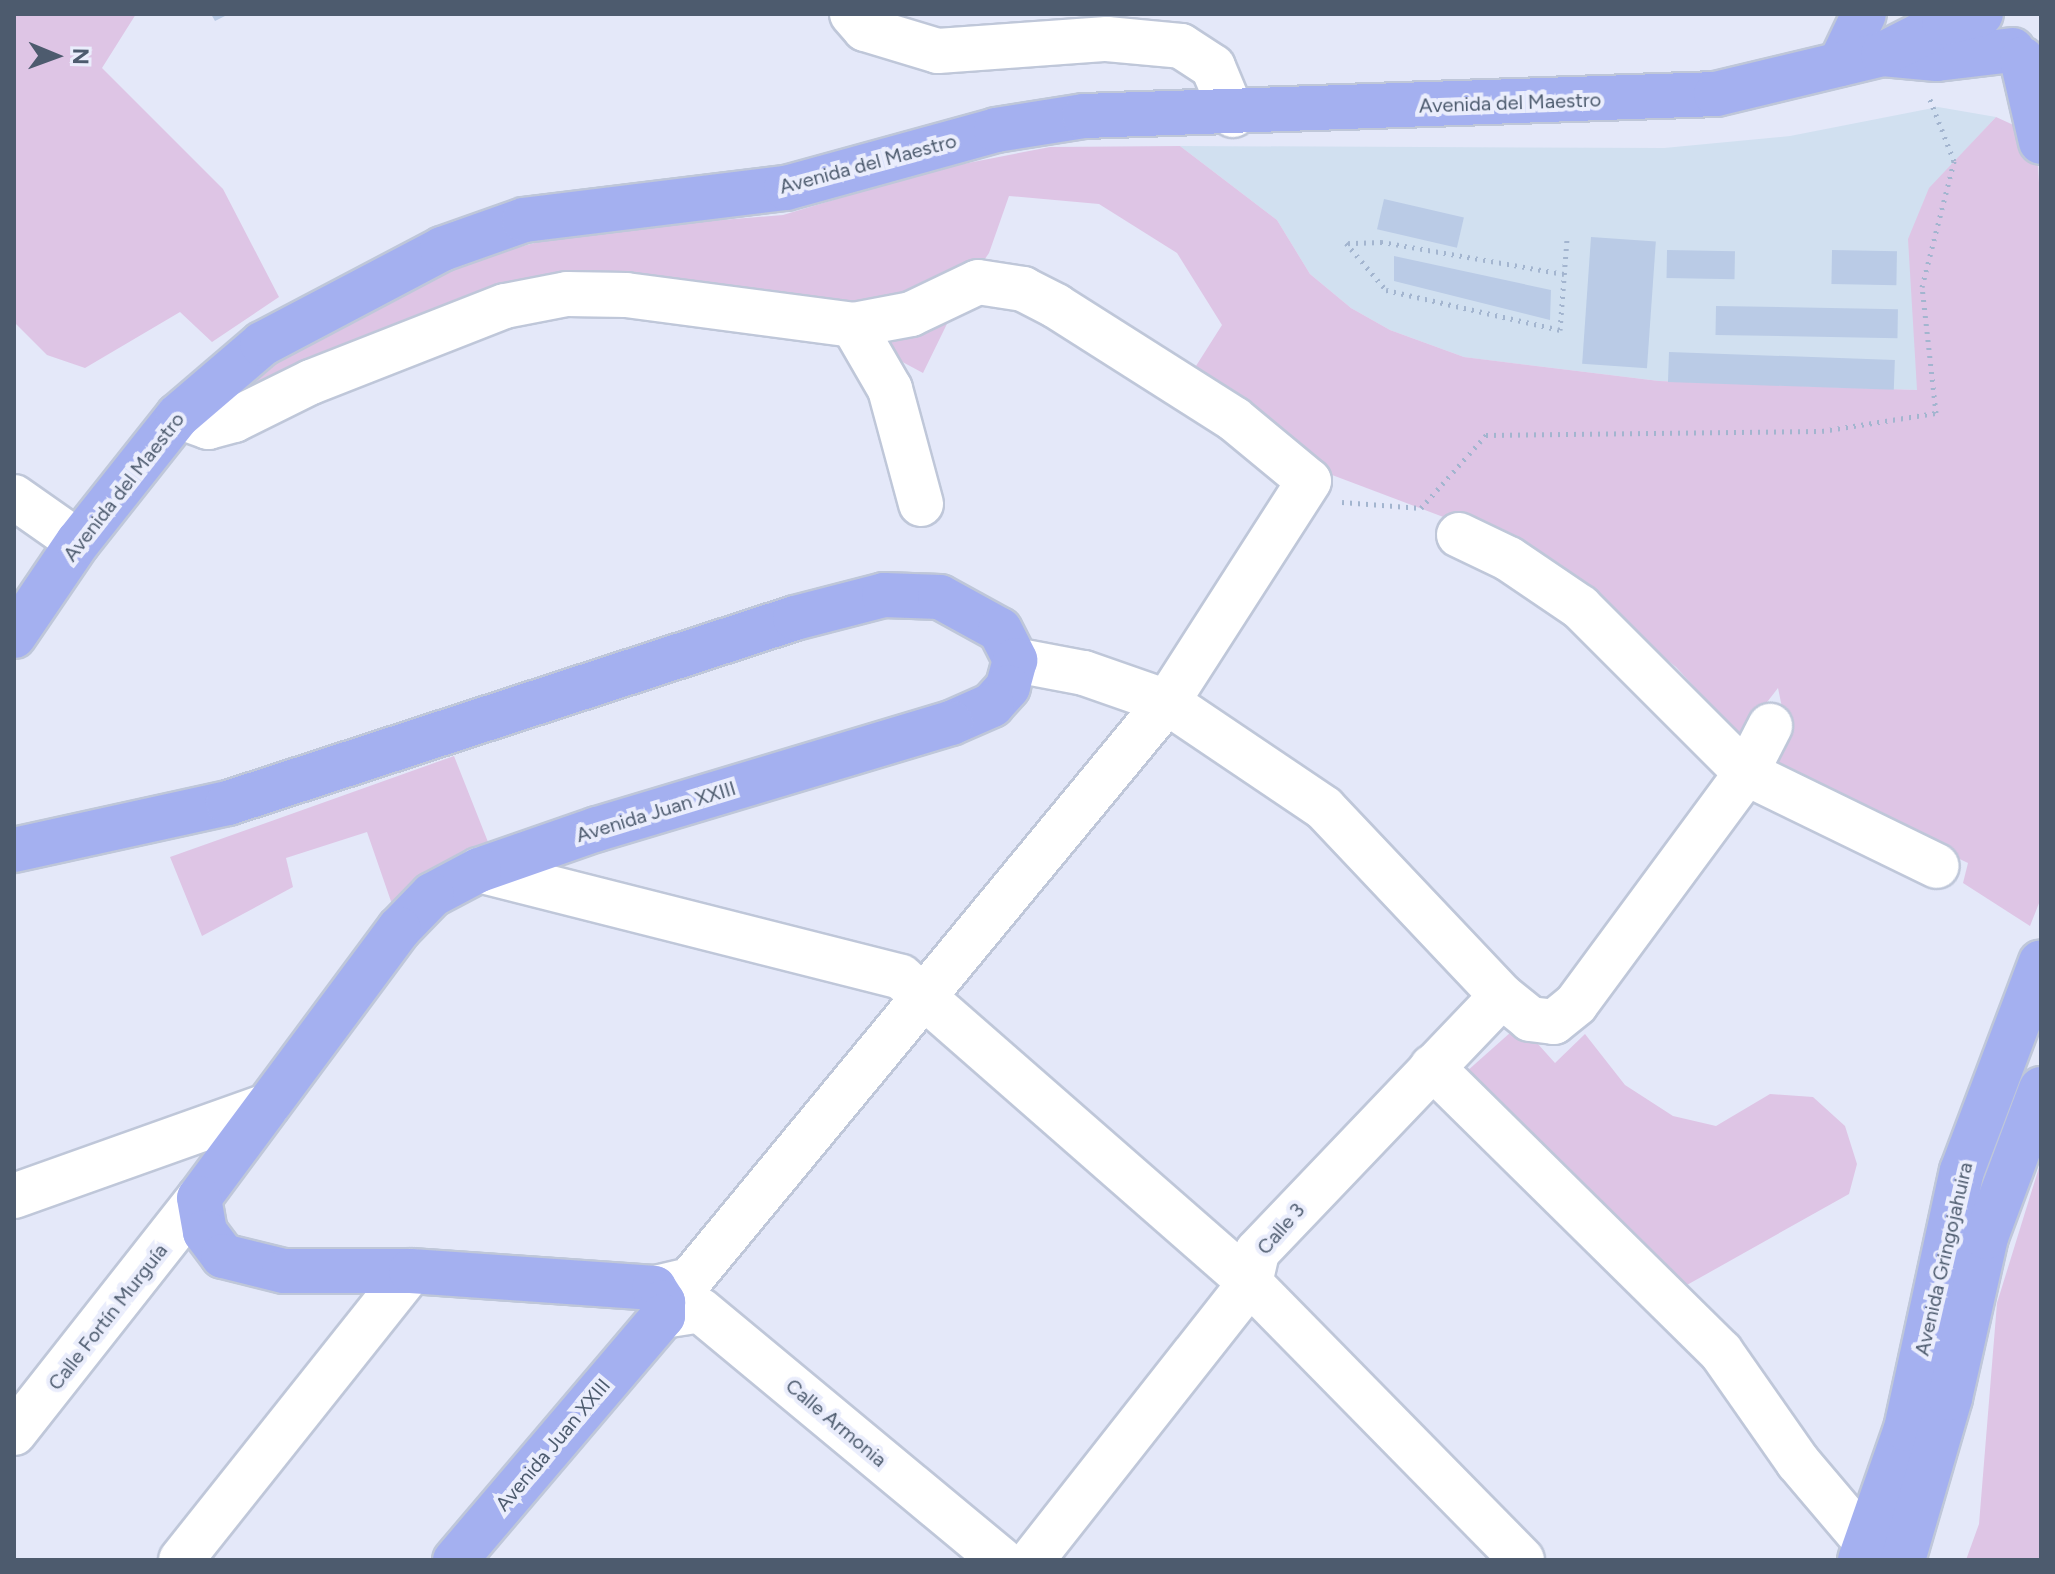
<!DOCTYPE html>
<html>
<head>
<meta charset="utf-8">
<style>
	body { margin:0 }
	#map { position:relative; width:2055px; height:1574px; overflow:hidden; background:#e4e8f9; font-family:Figtree,sans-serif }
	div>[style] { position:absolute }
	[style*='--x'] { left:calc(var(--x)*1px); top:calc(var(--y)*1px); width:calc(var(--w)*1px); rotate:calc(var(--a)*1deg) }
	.commercial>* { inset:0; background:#d1e0f0 }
	.green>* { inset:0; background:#dec5e5 }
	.building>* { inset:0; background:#bacbe6; transform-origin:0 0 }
	.path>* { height:5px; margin-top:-2.5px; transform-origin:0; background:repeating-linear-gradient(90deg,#a3b5cf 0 2px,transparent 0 8px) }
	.roads { filter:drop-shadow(2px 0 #bfc7d9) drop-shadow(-2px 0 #bfc7d9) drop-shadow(0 2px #bfc7d9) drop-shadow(0 -2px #bfc7d9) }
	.minor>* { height:44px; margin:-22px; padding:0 22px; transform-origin:22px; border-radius:22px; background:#fff }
	.major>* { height:44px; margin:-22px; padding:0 22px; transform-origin:22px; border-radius:22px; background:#a4b0f0 }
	span { translate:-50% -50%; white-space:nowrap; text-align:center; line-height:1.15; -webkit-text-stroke:8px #eaedfc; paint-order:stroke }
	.street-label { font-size:20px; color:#4d5b6e }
	.frame { position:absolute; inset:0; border:16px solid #4d5b6e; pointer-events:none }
	.north { position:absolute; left:16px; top:16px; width:80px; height:80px; -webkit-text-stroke:6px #eaedfc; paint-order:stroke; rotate:91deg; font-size:22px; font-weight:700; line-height:32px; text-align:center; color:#4d5b6e }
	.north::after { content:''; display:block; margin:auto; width:28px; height:36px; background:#4d5b6e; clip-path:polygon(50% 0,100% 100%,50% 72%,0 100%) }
</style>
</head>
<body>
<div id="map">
	<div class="commercial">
		<i style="clip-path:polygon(1938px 107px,1996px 117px,1930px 188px,1909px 239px,1918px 390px,1659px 381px,1464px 357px,1390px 330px,1351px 308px,1310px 274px,1277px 220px,1180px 146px,1664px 148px,1790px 136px)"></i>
	</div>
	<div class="green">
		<i style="clip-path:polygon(14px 14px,136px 14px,102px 68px,223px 189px,279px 297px,212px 342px,180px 312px,85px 368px,47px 355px,14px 322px)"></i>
		<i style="clip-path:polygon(1996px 117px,2020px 128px,2038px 164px,2041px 220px,2041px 898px,2030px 926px,1963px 883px,1968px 863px,1766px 766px,1785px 722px,1778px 688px,1740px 737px,1676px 667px,1562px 576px,1499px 538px,1303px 464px,1189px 377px,1222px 325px,1177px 253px,1099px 204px,1009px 196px,989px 253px,963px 291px,923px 373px,882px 351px,615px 280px,220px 406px,287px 355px,399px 289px,508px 250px,576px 232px,783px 215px,937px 169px,1050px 147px,1180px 146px,1277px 220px,1310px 274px,1351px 308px,1390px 330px,1464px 357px,1659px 381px,1917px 390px,1908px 239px,1929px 188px)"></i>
		<i style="clip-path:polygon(454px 756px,490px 847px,394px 910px,367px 832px,286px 858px,293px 887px,202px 936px,170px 857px)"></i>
		<i style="clip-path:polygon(1520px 1024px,1555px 1063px,1585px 1034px,1625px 1085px,1673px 1116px,1716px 1126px,1770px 1094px,1813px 1097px,1845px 1126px,1857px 1164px,1849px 1194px,1678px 1290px,1466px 1072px)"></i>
		<i style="clip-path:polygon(2041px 1161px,2041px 1560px,1966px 1560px,1979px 1524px,1997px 1303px)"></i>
	</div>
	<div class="building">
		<i style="clip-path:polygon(211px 14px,229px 14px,215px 21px)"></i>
		<i style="left:1384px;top:199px;width:82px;height:31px;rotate:13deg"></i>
		<i style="left:1591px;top:237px;width:65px;height:127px;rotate:4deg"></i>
		<i style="left:1667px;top:250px;width:68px;height:28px;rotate:1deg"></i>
		<i style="left:1832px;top:250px;width:65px;height:34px;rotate:1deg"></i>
		<i style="clip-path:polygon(1394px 256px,1551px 290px,1550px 320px,1394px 281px)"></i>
		<i style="left:1716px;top:306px;width:182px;height:29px;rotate:1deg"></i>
		<i style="left:1669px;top:352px;width:226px;height:30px;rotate:2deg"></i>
	</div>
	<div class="path">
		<i style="--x:1564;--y:274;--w:185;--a:-170"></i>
		<i style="--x:1382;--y:242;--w:36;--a:178"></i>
		<i style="--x:1346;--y:243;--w:62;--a:49.6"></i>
		<i style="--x:1386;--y:290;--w:179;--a:12.9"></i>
		<i style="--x:1560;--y:330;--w:92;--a:-85.6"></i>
		<i style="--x:1342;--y:502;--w:79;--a:4.3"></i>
		<i style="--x:1421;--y:508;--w:98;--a:-48.3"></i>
		<i style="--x:1486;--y:435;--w:336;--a:-0.7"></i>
		<i style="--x:1822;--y:431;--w:115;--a:-9"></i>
		<i style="--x:1936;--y:413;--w:127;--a:-96.3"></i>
		<i style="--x:1922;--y:287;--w:130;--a:-75.7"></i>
		<i style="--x:1954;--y:161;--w:69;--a:-111.3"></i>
	</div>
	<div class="roads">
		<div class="minor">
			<i style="--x:852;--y:14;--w:20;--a:49"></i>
			<i style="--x:865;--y:29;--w:76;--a:16.8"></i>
			<i style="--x:938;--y:51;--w:169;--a:-4.1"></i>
			<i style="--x:1107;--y:39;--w:74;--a:5.4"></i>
			<i style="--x:1181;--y:46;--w:38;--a:33"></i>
			<i style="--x:1213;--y:67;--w:52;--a:67.4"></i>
			<i style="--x:853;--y:325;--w:74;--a:60"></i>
			<i style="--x:890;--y:389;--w:119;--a:74.9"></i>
			<i style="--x:178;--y:416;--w:32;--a:20"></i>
			<i style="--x:208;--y:427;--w:27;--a:-15"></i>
			<i style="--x:234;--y:420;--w:86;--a:-26.3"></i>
			<i style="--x:311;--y:382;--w:208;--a:-21.4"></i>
			<i style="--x:505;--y:306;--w:63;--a:-11"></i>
			<i style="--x:567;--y:294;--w:59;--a:1"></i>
			<i style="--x:626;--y:295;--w:229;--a:7.5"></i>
			<i style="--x:853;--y:325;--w:59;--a:-10.7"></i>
			<i style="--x:911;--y:314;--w:74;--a:-25.5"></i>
			<i style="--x:978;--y:282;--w:46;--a:8.8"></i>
			<i style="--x:1023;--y:289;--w:37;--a:27"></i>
			<i style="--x:1056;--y:306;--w:211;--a:32.4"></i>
			<i style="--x:1234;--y:419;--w:97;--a:39.6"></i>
			<i style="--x:1309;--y:481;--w:263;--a:122.7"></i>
			<i style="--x:1167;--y:702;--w:749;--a:129.53"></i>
			<i style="--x:690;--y:1280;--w:37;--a:167"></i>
			<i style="--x:14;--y:497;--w:78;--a:35.1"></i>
			<i style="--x:1459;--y:535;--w:55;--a:25.6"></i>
			<i style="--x:1509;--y:559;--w:86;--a:34.1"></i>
			<i style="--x:1580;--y:607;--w:235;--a:45"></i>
			<i style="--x:1746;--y:773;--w:212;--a:26"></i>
			<i style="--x:1015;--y:660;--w:70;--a:10.7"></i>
			<i style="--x:1084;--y:673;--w:88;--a:19.3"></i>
			<i style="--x:1167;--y:702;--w:189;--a:34"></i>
			<i style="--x:1324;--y:808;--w:259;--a:46.6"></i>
			<i style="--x:1502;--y:996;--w:36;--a:39"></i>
			<i style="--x:1530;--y:1019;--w:24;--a:7"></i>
			<i style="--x:1554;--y:1022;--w:28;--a:-39"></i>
			<i style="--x:1576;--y:1004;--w:287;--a:-53.6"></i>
			<i style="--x:1746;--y:773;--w:53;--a:-62.9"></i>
			<i style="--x:479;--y:870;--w:435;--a:14.2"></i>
			<i style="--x:901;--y:977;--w:464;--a:41.2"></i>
			<i style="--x:1250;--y:1283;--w:388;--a:45.5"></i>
			<i style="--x:1432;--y:1067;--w:406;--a:44.6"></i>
			<i style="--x:1721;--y:1352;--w:134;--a:55"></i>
			<i style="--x:1798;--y:1462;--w:128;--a:49.7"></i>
			<i style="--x:14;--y:1196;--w:269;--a:-19.6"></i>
			<i style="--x:663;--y:1316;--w:37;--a:-9"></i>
			<i style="--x:700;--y:1310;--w:391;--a:39.7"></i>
			<i style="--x:14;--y:1433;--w:299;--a:-51.8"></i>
			<i style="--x:181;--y:1560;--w:369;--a:-51.5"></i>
			<i style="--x:1032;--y:1560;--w:352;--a:-51.8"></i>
			<i style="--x:1250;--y:1283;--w:32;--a:-77"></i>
			<i style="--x:1257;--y:1252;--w:354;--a:-46.3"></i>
		</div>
		<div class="major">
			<i style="--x:1883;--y:54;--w:54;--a:5.3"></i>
			<i style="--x:1937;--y:59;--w:76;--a:-6.8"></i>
			<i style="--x:2022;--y:59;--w:85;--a:77.1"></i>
			<i style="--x:1840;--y:64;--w:55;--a:-64.4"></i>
			<i style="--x:14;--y:636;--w:114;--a:-55.8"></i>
			<i style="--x:78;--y:542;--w:161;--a:-51.6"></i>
			<i style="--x:178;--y:416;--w:111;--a:-40.6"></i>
			<i style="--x:262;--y:344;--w:204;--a:-27.8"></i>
			<i style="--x:442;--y:249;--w:87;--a:-19.5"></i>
			<i style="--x:524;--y:220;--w:264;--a:-7"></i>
			<i style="--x:786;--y:188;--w:218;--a:-15.4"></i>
			<i style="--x:996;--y:130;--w:89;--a:-9"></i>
			<i style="--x:1084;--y:116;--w:632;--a:-1.99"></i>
			<i style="--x:1716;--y:94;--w:172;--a:-13.5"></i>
			<i style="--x:1883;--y:54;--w:68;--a:-26.9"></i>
			<i style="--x:1944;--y:23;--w:38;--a:-14"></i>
			<i style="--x:14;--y:850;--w:219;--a:-12.4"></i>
			<i style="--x:228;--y:803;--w:596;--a:-18.07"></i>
			<i style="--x:795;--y:618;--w:92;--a:-14.5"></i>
			<i style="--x:884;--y:595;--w:56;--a:2"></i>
			<i style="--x:940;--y:597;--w:68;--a:28.8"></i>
			<i style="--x:1000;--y:630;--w:34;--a:63"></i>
			<i style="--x:1015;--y:660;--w:28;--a:105"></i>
			<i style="--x:1008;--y:687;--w:24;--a:132"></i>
			<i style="--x:992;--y:705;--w:45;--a:156.3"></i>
			<i style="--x:951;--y:723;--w:370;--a:163.3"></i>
			<i style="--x:597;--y:829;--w:125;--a:160.8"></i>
			<i style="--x:479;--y:870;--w:53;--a:152"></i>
			<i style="--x:432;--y:895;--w:47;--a:134.1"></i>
			<i style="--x:399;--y:929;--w:335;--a:126.6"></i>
			<i style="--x:199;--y:1198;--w:35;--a:80"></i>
			<i style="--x:205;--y:1232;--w:30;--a:53"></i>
			<i style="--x:223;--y:1256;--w:63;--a:13.8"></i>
			<i style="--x:284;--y:1271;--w:127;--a:0"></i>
			<i style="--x:411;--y:1271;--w:244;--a:4"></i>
			<i style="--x:654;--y:1288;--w:17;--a:57"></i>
			<i style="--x:663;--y:1302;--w:14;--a:90"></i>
			<i style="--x:663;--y:1316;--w:321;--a:130.4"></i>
			<i style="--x:1860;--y:1560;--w:139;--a:-70.7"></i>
			<i style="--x:1906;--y:1429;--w:264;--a:-77.8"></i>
			<i style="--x:1962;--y:1171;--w:223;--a:-69.3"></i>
			<i style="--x:1903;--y:1560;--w:169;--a:-73.8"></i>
			<i style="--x:1950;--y:1398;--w:165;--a:-77.4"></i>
			<i style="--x:1986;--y:1237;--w:158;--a:-69.6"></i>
		</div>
	</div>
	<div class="street-label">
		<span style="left:1510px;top:103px;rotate:-2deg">Avenida del Maestro</span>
		<span style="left:868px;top:164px;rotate:-15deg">Avenida del Maestro</span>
		<span style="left:124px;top:487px;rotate:-52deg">Avenida del Maestro</span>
		<span style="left:656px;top:812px;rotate:-17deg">Avenida Juan XXIII</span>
		<span style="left:1281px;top:1229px;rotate:-49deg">Calle 3</span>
		<span style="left:1944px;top:1259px;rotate:-77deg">Avenida Gringojahuira</span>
		<span style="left:108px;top:1317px;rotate:-52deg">Calle Fortín Murguía</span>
		<span style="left:836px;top:1423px;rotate:40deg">Calle Armonia</span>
		<span style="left:553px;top:1445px;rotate:-50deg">Avenida Juan XXIII</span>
	</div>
	<div class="frame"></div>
	<div class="north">N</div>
</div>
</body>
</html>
